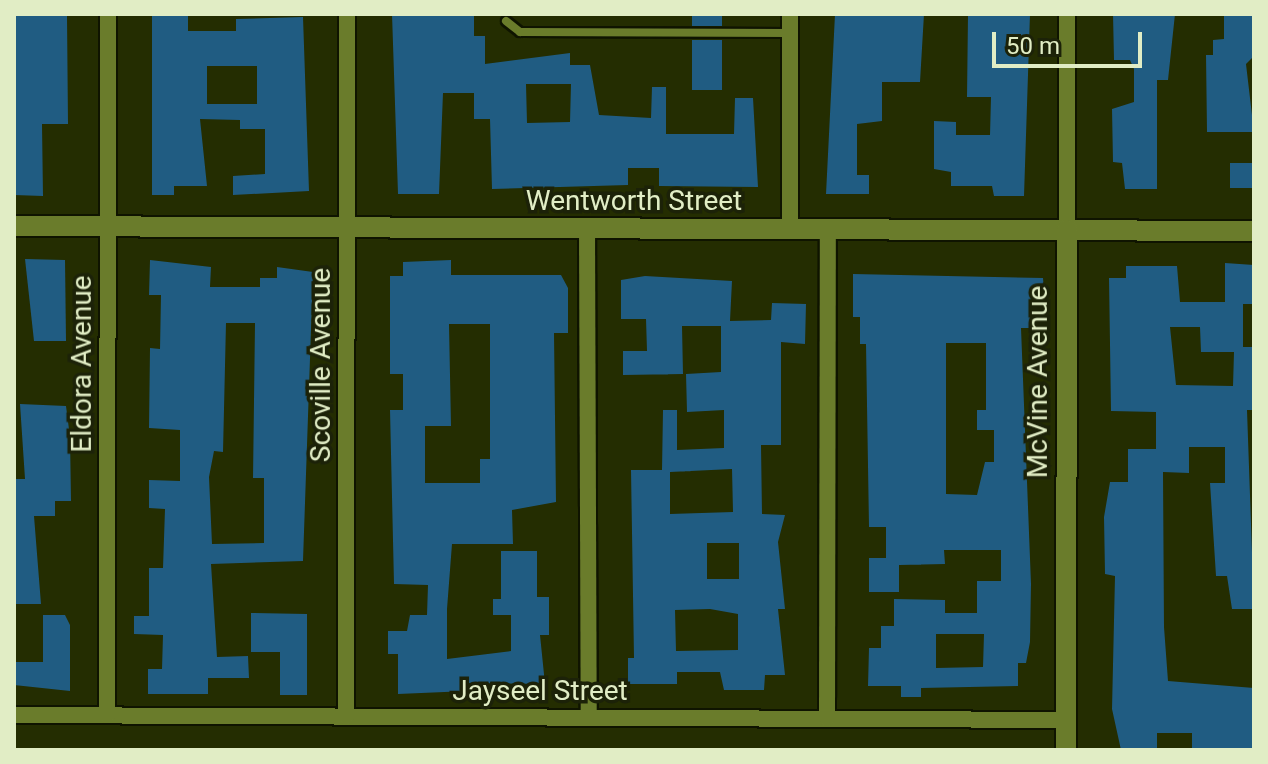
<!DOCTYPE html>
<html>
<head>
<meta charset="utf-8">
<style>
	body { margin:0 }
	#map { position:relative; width:1268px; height:764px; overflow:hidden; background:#242d01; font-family:Roboto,sans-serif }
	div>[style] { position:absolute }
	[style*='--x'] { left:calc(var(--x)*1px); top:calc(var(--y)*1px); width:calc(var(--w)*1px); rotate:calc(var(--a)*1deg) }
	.building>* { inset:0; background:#205c82; transform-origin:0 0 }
	.roads { filter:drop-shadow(2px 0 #0f1400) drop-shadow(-2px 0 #0f1400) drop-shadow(0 2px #0f1400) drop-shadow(0 -2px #0f1400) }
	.service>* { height:8px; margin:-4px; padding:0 4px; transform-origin:4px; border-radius:4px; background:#6a7c2b }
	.minor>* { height:16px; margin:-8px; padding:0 8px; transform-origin:8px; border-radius:8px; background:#6a7c2b }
	.tertiary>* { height:20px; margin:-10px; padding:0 10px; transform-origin:10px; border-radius:10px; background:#6a7c2b }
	span { translate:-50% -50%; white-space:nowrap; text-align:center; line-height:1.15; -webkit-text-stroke:7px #1c2208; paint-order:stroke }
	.street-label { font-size:28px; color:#e1edc5 }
	.frame { position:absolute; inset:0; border:16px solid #e1edc5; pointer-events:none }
	.scale { position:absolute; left:992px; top:32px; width:150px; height:36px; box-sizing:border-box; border:4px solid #e1edc5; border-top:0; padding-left:10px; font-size:24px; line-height:28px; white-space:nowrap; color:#e1edc5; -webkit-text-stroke:6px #1c2208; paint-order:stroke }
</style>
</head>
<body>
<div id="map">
	<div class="building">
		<i style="clip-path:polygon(evenodd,392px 14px,474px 15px,474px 36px,485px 36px,485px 64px,570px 53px,570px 65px,590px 65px,599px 115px,651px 118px,652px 87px,666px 87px,666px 134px,734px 134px,735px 98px,753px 98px,758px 187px,659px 186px,659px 168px,628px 168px,628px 185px,492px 189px,490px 119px,474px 119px,474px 93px,443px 93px,439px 194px,398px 194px,392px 14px,526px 84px,571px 84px,570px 122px,527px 123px,526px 84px)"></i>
		<i style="left:692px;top:14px;width:30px;height:12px"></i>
		<i style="clip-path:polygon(835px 14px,924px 14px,920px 82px,882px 82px,882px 121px,857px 124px,857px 175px,869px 175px,869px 194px,826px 194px)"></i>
		<i style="clip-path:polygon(968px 14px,1030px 14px,1024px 196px,994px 196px,992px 186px,951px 186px,951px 172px,934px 169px,934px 121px,956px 122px,956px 135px,990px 135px,991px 97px,967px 97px)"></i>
		<i style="clip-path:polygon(1113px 14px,1175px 14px,1168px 80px,1157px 80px,1157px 189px,1125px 189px,1122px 163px,1113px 162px,1112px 109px,1134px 102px,1134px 69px,1130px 60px,1114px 60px)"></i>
		<i style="clip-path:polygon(1224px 14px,1254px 14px,1254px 56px,1246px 64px,1254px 132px,1207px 132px,1206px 55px,1213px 55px,1213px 40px,1224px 39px)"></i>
		<i style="clip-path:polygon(14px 15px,67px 15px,68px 124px,42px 124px,43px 196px,14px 195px)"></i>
		<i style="clip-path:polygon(evenodd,152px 15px,188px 15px,188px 31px,236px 31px,236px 19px,303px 17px,309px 191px,233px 195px,233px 176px,265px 174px,265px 129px,240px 129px,240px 120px,200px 119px,207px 186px,174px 186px,174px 195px,152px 195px,152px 15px,207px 66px,257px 66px,257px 104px,207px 104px,207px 66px)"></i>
		<i style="left:692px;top:40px;width:30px;height:50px"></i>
		<i style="left:1230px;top:163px;width:24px;height:25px"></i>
		<i style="clip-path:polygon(25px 259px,65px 260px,66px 341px,34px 341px)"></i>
		<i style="clip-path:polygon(evenodd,150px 260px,211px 267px,210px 287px,260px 287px,260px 278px,277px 278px,277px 267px,313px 272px,303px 561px,211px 564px,217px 657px,248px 656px,249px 678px,208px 678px,208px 694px,148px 694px,148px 669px,162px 669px,163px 635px,134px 634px,134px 616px,149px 616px,149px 568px,163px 568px,165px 509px,149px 508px,149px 480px,180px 481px,180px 430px,149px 428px,150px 348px,160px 349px,161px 295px,149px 295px,150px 260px,226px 323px,255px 323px,253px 478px,264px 478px,264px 543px,212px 544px,209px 477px,214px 451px,223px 452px,226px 323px)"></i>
		<i style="clip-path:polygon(evenodd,451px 260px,451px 275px,561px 275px,568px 288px,568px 333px,554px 333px,556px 502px,512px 510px,513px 544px,452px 544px,447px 609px,447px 659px,511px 651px,511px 615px,493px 615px,493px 599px,501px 599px,501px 551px,537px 551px,537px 597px,549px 597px,549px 635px,540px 635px,545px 684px,468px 683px,468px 691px,398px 694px,398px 654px,388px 654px,388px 631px,407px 631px,410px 615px,427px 615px,428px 585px,394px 584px,390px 410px,403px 410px,403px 374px,390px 374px,390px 276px,403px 276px,403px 262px,451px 260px,449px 324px,490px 324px,490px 459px,480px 459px,480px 483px,425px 483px,425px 426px,451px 426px,449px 324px)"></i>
		<i style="clip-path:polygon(evenodd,1225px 263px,1254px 265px,1254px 304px,1243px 304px,1243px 347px,1254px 347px,1254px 410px,1247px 410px,1254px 609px,1232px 609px,1227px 576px,1216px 576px,1210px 483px,1225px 483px,1225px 447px,1189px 447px,1189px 473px,1163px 472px,1164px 627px,1168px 681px,1254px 688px,1254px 750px,1192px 750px,1192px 733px,1157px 733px,1157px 750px,1121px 750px,1112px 709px,1115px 576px,1105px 574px,1104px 517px,1110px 482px,1128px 482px,1128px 449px,1156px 449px,1156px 412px,1111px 411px,1109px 278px,1126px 278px,1126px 266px,1177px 266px,1180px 302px,1225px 302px,1225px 263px,1170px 327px,1200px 327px,1201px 352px,1234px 352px,1233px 386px,1176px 385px,1170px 327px)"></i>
		<i style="clip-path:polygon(evenodd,853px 274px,1043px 278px,1047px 328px,1021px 328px,1031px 584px,1030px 642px,1026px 663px,1018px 663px,1018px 686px,921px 688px,921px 697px,901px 697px,901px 686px,868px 686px,869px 648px,881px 648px,881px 626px,894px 626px,894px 599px,945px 600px,945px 613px,977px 613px,977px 581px,1001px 581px,1001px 550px,944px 550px,945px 564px,899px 565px,899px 592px,869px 592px,869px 558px,886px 558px,886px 527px,869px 527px,866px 344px,860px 344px,860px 317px,853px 317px,853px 274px,946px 343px,986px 343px,986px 410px,977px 410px,977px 430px,994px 430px,994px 462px,985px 462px,977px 495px,946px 494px,946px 343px,853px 274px,936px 634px,984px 634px,983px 667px,936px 668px,936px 634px)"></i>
		<i style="clip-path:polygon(evenodd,645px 276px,732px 281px,730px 321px,771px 320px,772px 303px,806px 304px,805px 344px,781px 342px,781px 445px,761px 445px,762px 514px,785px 515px,778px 542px,785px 609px,778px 609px,785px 675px,765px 675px,764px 690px,724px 690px,720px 672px,677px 672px,677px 684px,628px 684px,628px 658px,634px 658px,631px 470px,662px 470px,663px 410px,677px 410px,677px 450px,724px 448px,724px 410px,687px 412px,686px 374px,721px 372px,721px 326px,682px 326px,683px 374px,623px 375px,623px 351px,647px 351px,646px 319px,621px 319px,621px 280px,645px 276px,732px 469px,733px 512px,670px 514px,670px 472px,732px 469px,645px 276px,707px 543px,739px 543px,739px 579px,707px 579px,707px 543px,645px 276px,710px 609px,738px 614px,738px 650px,676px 651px,675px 610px,710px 609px)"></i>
		<i style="clip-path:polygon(20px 404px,66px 406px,70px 437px,71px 501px,55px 501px,55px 516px,34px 516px,41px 604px,14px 604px,14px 479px,25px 479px)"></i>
		<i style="clip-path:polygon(251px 613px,307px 614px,307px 695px,280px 695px,280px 652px,251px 652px)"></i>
		<i style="clip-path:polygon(43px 615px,65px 615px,70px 625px,70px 691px,14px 685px,14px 662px,43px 662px)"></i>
	</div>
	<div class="roads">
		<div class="service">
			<i style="--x:506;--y:21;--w:18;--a:38"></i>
			<i style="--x:520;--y:32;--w:270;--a:0.2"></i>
		</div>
		<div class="minor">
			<i style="--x:790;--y:14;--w:215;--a:90"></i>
			<i style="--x:587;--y:228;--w:489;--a:89.8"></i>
			<i style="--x:1067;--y:230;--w:216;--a:-90"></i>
			<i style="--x:14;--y:715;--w:1052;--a:0.27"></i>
			<i style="--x:107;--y:715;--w:701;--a:-89.92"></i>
			<i style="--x:346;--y:716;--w:702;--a:-89.92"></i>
			<i style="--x:827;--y:718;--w:489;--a:-89.9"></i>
		</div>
		<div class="tertiary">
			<i style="--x:14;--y:226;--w:1240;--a:0.23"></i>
			<i style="--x:1066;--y:750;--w:520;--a:-89.89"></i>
		</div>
	</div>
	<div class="street-label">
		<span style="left:634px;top:201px">Wentworth Street</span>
		<span style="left:82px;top:364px;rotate:-90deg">Eldora Avenue</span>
		<span style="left:321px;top:365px;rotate:-90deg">Scoville Avenue</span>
		<span style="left:1038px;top:382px;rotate:-90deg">McVine Avenue</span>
		<span style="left:540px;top:691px">Jayseel Street</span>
	</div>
	<div class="frame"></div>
	<div class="scale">50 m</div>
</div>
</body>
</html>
